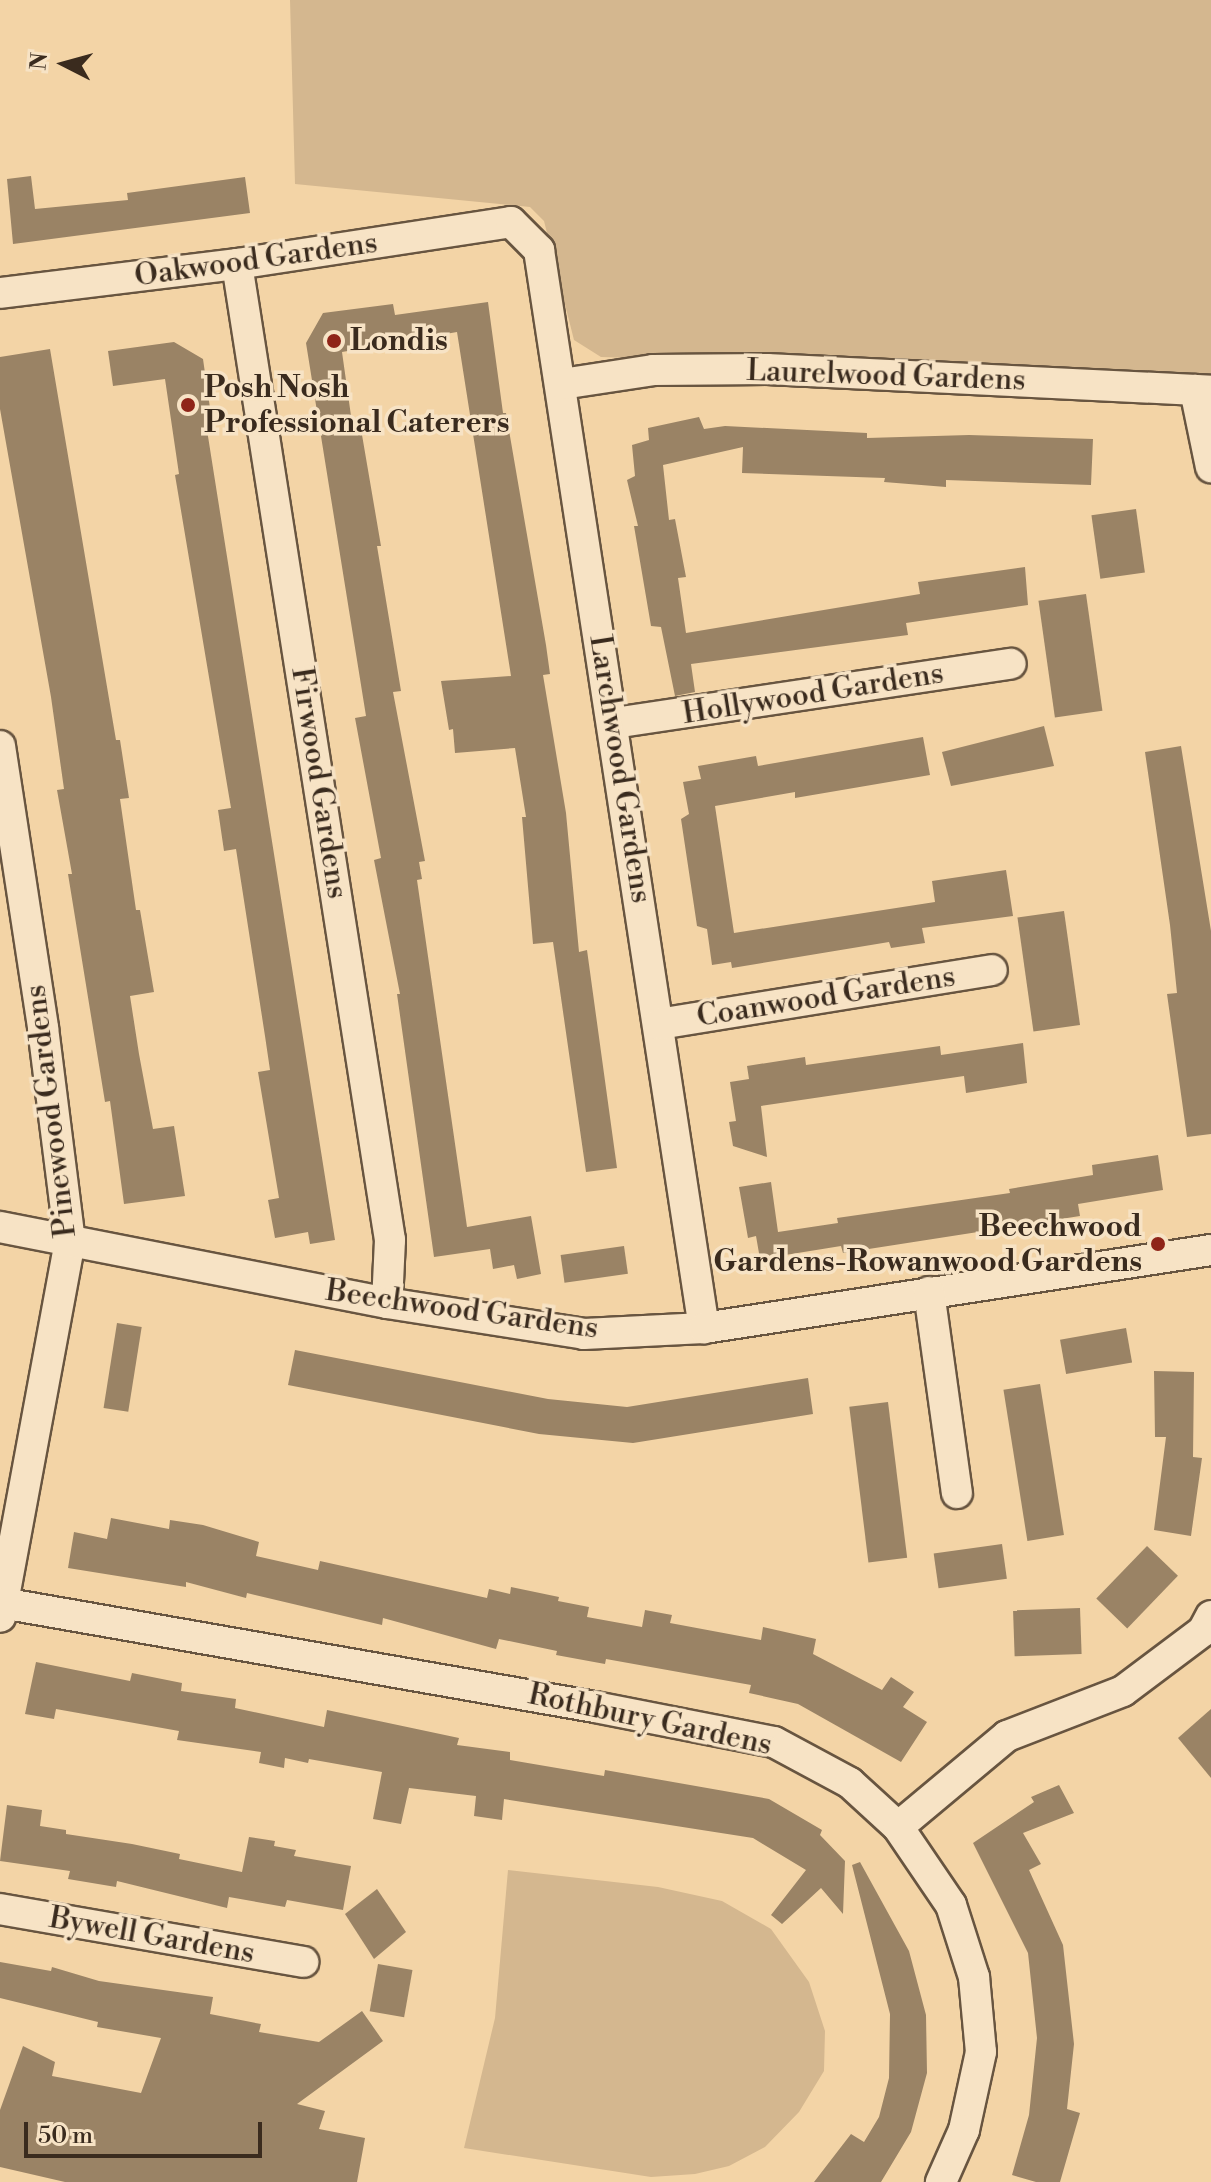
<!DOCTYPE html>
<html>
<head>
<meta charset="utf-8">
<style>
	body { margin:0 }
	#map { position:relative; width:1211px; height:2182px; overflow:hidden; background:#f3d4a6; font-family:"Libre Bodoni",serif }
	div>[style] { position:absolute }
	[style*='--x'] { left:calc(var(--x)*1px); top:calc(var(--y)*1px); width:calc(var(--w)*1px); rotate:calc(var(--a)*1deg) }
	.green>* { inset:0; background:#d4b78f }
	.building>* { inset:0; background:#9a8365; transform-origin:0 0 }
	.roads { filter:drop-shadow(2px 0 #685540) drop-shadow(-2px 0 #685540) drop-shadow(0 2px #685540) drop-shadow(0 -2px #685540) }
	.minor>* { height:30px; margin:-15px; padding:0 15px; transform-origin:15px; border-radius:15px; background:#f7e3c5 }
	.dots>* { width:22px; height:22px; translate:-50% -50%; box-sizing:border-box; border:4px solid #f7e3c5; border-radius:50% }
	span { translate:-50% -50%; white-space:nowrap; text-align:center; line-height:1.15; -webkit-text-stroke:7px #f7e3c5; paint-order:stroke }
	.street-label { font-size:30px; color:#3a2b1e }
	.poi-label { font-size:30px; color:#3a2b1e; font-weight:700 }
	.left { translate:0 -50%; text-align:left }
	.right { translate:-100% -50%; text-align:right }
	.north { position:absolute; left:24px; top:24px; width:80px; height:80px; -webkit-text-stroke:6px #f7e3c5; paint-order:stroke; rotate:276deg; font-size:22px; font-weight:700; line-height:32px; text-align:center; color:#3a2b1e }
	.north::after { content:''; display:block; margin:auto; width:28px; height:36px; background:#3a2b1e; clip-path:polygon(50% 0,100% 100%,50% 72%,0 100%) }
	.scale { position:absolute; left:24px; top:2122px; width:238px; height:36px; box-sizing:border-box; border:4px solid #3a2b1e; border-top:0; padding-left:10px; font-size:24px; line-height:28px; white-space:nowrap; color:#3a2b1e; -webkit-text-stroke:6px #f7e3c5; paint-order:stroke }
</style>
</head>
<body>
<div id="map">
	<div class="green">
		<i style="clip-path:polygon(290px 0,1211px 0,1211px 378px,601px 357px,574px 340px,544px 221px,530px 207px,295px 184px)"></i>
		<i style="clip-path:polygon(508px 1870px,658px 1887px,722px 1901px,771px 1929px,809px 1982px,825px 2031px,824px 2071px,799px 2112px,765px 2147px,729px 2166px,695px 2174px,651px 2177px,464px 2148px,495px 2018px)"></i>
	</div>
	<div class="building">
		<i style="clip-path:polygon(31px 176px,35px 209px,128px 200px,127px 193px,245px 177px,250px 213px,13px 244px,7px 179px)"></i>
		<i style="clip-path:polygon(488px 302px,503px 413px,506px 413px,546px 645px,550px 674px,543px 675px,566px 813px,579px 952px,587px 950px,617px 1168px,586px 1172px,553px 942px,533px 944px,522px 817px,526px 817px,515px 748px,455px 753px,453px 729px,449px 730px,441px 681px,511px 676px,457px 332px,342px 352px,353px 430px,361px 429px,381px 546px,377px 546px,401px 691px,393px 692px,425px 861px,419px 862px,422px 879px,417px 880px,467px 1227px,531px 1216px,541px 1274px,517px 1279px,514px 1265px,493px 1269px,490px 1249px,434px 1257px,397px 994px,400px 994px,374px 860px,381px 858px,355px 718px,366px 716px,306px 343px,323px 313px,393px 304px,395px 315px)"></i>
		<i style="clip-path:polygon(174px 342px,203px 359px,213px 429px,207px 430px,335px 1240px,310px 1244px,308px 1232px,275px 1238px,268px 1200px,279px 1198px,258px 1072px,270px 1070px,265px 1036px,236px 849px,224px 851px,218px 810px,231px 808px,175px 475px,179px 474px,165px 379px,113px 386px,108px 351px)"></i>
		<i style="clip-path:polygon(50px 349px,116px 740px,120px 740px,129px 798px,120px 799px,136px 910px,140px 910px,154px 992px,130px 996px,139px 1054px,153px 1129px,174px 1126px,185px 1196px,124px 1204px,110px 1101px,105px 1102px,68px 874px,72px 874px,57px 790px,64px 789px,51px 697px,0 409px,0 357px)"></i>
		<i style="clip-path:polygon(699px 417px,704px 429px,725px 426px,867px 433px,867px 438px,969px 435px,1093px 439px,1091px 485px,946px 480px,946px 487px,884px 482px,885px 478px,742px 473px,743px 447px,663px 465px,669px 520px,675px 519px,686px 577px,678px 578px,686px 633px,920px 594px,918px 582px,1025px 567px,1028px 605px,906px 623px,908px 635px,691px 664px,695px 692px,675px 696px,661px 627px,651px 626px,634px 526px,638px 526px,627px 480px,635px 476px,632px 445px,649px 440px,648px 428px)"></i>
		<i style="left:1136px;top:509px;width:64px;height:45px;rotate:82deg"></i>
		<i style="left:1086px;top:594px;width:118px;height:48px;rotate:82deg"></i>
		<i style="clip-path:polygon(1044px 726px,1054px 766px,951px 786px,942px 752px)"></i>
		<i style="clip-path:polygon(923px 737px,930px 775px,795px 798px,795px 792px,715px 806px,734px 933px,935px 902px,932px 881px,1006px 870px,1013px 916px,922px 928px,925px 943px,891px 948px,889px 942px,732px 968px,731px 962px,712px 965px,707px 929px,697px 926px,693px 899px,681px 819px,689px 814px,683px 782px,701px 779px,698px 766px,756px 756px,758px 766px)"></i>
		<i style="clip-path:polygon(1181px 746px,1211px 931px,1211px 1134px,1187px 1137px,1167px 994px,1177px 993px,1170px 925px,1145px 752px)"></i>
		<i style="left:1064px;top:911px;width:115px;height:47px;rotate:82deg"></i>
		<i style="clip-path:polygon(1023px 1043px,1027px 1083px,966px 1093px,964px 1076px,761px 1106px,767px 1157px,733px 1146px,729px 1122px,736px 1121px,730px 1082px,749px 1079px,747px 1066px,805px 1057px,806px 1065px,940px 1046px,941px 1055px)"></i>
		<i style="clip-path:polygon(1158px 1155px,1163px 1190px,1078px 1204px,1080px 1216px,843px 1253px,841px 1246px,760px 1259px,756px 1236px,748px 1238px,739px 1187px,771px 1182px,778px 1232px,838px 1223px,837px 1218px,1010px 1193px,1009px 1189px,1093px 1175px,1092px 1165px)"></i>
		<i style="left:624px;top:1246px;width:28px;height:64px;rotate:82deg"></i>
		<i style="left:117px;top:1323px;width:25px;height:86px;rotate:9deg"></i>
		<i style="left:1126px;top:1328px;width:35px;height:67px;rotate:80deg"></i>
		<i style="clip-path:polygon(295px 1350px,548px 1399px,627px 1407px,808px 1378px,813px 1414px,633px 1443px,539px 1434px,288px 1385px)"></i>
		<i style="clip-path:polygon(1154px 1371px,1194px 1372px,1193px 1457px,1202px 1458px,1191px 1536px,1154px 1530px,1166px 1437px,1155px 1437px)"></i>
		<i style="left:1040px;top:1384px;width:153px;height:37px;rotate:81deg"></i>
		<i style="left:888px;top:1402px;width:157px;height:39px;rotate:83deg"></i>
		<i style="clip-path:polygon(111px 1518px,169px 1529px,170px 1520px,203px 1525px,259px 1542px,256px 1556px,318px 1570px,320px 1561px,487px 1598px,489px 1589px,510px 1594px,511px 1587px,559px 1597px,558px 1601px,589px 1607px,587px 1617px,642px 1627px,645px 1610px,672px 1615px,670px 1623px,761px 1640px,763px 1627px,816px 1639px,813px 1654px,882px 1690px,891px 1677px,914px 1692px,903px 1707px,927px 1722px,901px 1762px,798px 1704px,749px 1693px,751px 1685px,606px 1659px,605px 1664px,556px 1655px,557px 1651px,499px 1639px,496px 1649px,383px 1618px,382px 1625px,247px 1593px,246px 1598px,186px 1582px,186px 1587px,68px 1568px,74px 1532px,107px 1539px)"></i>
		<i style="left:1002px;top:1544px;width:35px;height:69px;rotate:82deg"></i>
		<i style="left:1147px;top:1546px;width:43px;height:73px;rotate:44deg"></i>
		<i style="left:1080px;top:1608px;width:46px;height:67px;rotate:88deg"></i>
		<i style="clip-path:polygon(36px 1662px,130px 1681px,132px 1673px,182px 1683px,181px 1691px,236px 1699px,235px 1708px,324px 1727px,327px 1710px,459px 1738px,457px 1745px,510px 1752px,510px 1760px,604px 1776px,605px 1770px,769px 1799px,822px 1830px,820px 1835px,845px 1861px,843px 1914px,821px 1888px,782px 1924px,771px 1915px,806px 1870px,753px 1838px,504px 1799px,502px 1820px,474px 1816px,476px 1796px,409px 1788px,401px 1824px,373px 1819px,382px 1772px,309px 1759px,308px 1763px,285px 1758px,284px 1768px,259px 1763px,261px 1752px,177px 1740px,179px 1731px,56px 1709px,54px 1719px,25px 1714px)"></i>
		<i style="clip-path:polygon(1211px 1709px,1211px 1778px,1178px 1738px)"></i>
		<i style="clip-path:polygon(1059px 1785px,1074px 1813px,1023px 1833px,1041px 1864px,1029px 1870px,1063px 1945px,1074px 2044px,1067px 2109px,1080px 2113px,1060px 2182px,1036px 2182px,1012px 2175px,1029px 2115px,1037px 2038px,1028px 1953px,973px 1843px,1034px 1802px,1031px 1797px)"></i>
		<i style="clip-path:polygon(7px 1805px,42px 1810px,40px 1826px,66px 1830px,66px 1834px,132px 1844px,180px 1854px,179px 1859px,242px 1872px,249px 1837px,275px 1841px,274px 1846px,296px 1850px,294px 1856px,351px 1866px,343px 1910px,287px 1900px,285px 1907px,229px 1897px,227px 1908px,117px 1881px,116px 1887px,68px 1879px,70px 1871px,0 1861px)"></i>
		<i style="clip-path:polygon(860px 1862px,909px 1951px,926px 2015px,927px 2073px,911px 2132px,881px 2182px,814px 2182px,851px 2134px,864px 2142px,879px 2117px,889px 2078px,890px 2014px,852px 1865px)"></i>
		<i style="clip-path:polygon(377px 1889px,406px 1932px,374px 1959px,345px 1914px)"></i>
		<i style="clip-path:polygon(0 1962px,51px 1971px,52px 1967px,99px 1981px,213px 1997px,210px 2014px,261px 2024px,259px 2032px,319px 2042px,362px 2011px,383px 2041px,297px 2104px,325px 2111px,319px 2129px,365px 2138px,357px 2182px,65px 2182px,0 2167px,0 2110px,23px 2046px,55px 2062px,52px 2076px,141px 2093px,161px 2038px,97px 2027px,98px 2022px,0 1998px)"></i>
		<i style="left:378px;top:1964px;width:35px;height:48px;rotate:10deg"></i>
	</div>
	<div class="roads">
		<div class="minor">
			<i style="--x:237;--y:264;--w:988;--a:81.09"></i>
			<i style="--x:390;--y:1240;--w:63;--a:92.7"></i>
			<i style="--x:0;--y:293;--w:239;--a:-7"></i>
			<i style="--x:237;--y:264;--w:277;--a:-8.7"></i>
			<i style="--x:511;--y:222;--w:40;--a:45"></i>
			<i style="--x:539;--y:250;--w:1091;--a:81.3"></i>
			<i style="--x:562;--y:384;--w:92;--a:-8.7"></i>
			<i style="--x:653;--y:370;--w:114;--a:-0.5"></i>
			<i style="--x:767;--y:369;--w:445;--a:2.8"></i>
			<i style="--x:1195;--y:390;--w:79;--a:78.3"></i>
			<i style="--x:614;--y:723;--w:401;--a:-8.5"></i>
			<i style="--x:0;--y:746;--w:285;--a:81.3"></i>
			<i style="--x:43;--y:1028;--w:215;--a:82.8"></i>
			<i style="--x:70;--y:1241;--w:382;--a:100.5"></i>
			<i style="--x:659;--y:1024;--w:337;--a:-9.2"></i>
			<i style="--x:0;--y:1227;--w:394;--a:11.1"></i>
			<i style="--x:387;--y:1303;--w:199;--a:8.9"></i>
			<i style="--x:584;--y:1334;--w:120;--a:-2.9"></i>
			<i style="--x:704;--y:1328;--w:513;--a:-8.75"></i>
			<i style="--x:929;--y:1292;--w:203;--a:82.1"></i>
			<i style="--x:2;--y:1603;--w:602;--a:9.95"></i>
			<i style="--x:595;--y:1707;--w:182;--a:11.1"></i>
			<i style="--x:774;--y:1742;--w:86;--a:28.3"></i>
			<i style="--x:850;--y:1783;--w:65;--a:42.5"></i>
			<i style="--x:898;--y:1827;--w:94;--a:55.8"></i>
			<i style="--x:951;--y:1905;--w:76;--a:72.3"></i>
			<i style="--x:974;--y:1977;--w:75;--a:84.7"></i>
			<i style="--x:981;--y:2052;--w:80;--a:102.3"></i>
			<i style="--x:964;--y:2130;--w:57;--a:113.9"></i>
			<i style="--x:898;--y:1827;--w:142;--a:-39.9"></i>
			<i style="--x:1007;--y:1736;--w:124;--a:-21.2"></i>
			<i style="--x:1123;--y:1691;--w:100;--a:-36.9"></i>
			<i style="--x:1203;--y:1631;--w:17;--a:-62"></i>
			<i style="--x:0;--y:1909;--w:308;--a:9.9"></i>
		</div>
	</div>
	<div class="dots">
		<i style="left:334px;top:341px;background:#8f2418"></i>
		<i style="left:188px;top:405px;background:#8f2418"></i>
		<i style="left:1158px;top:1244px;background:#8f2418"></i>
	</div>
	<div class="street-label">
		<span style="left:256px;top:260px;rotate:-8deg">Oakwood Gardens</span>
		<span style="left:886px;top:376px;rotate:2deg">Laurelwood Gardens</span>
		<span style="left:813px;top:694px;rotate:-9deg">Hollywood Gardens</span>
		<span style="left:620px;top:769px;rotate:81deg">Larchwood Gardens</span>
		<span style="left:319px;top:783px;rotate:81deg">Firwood Gardens</span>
		<span style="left:826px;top:997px;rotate:-9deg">Coanwood Gardens</span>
		<span style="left:51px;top:1111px;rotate:-97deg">Pinewood Gardens</span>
		<span style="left:462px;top:1310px;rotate:8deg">Beechwood Gardens</span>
		<span style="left:650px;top:1720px;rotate:12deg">Rothbury Gardens</span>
		<span style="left:152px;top:1936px;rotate:10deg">Bywell Gardens</span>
	</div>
	<div class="poi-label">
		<span class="left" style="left:350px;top:341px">Londis</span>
		<span class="left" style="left:204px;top:405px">Posh Nosh<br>Professional Caterers</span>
		<span class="right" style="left:1142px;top:1244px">Beechwood<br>Gardens-Rowanwood Gardens</span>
	</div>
	<div class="north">N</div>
	<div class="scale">50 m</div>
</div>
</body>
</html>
